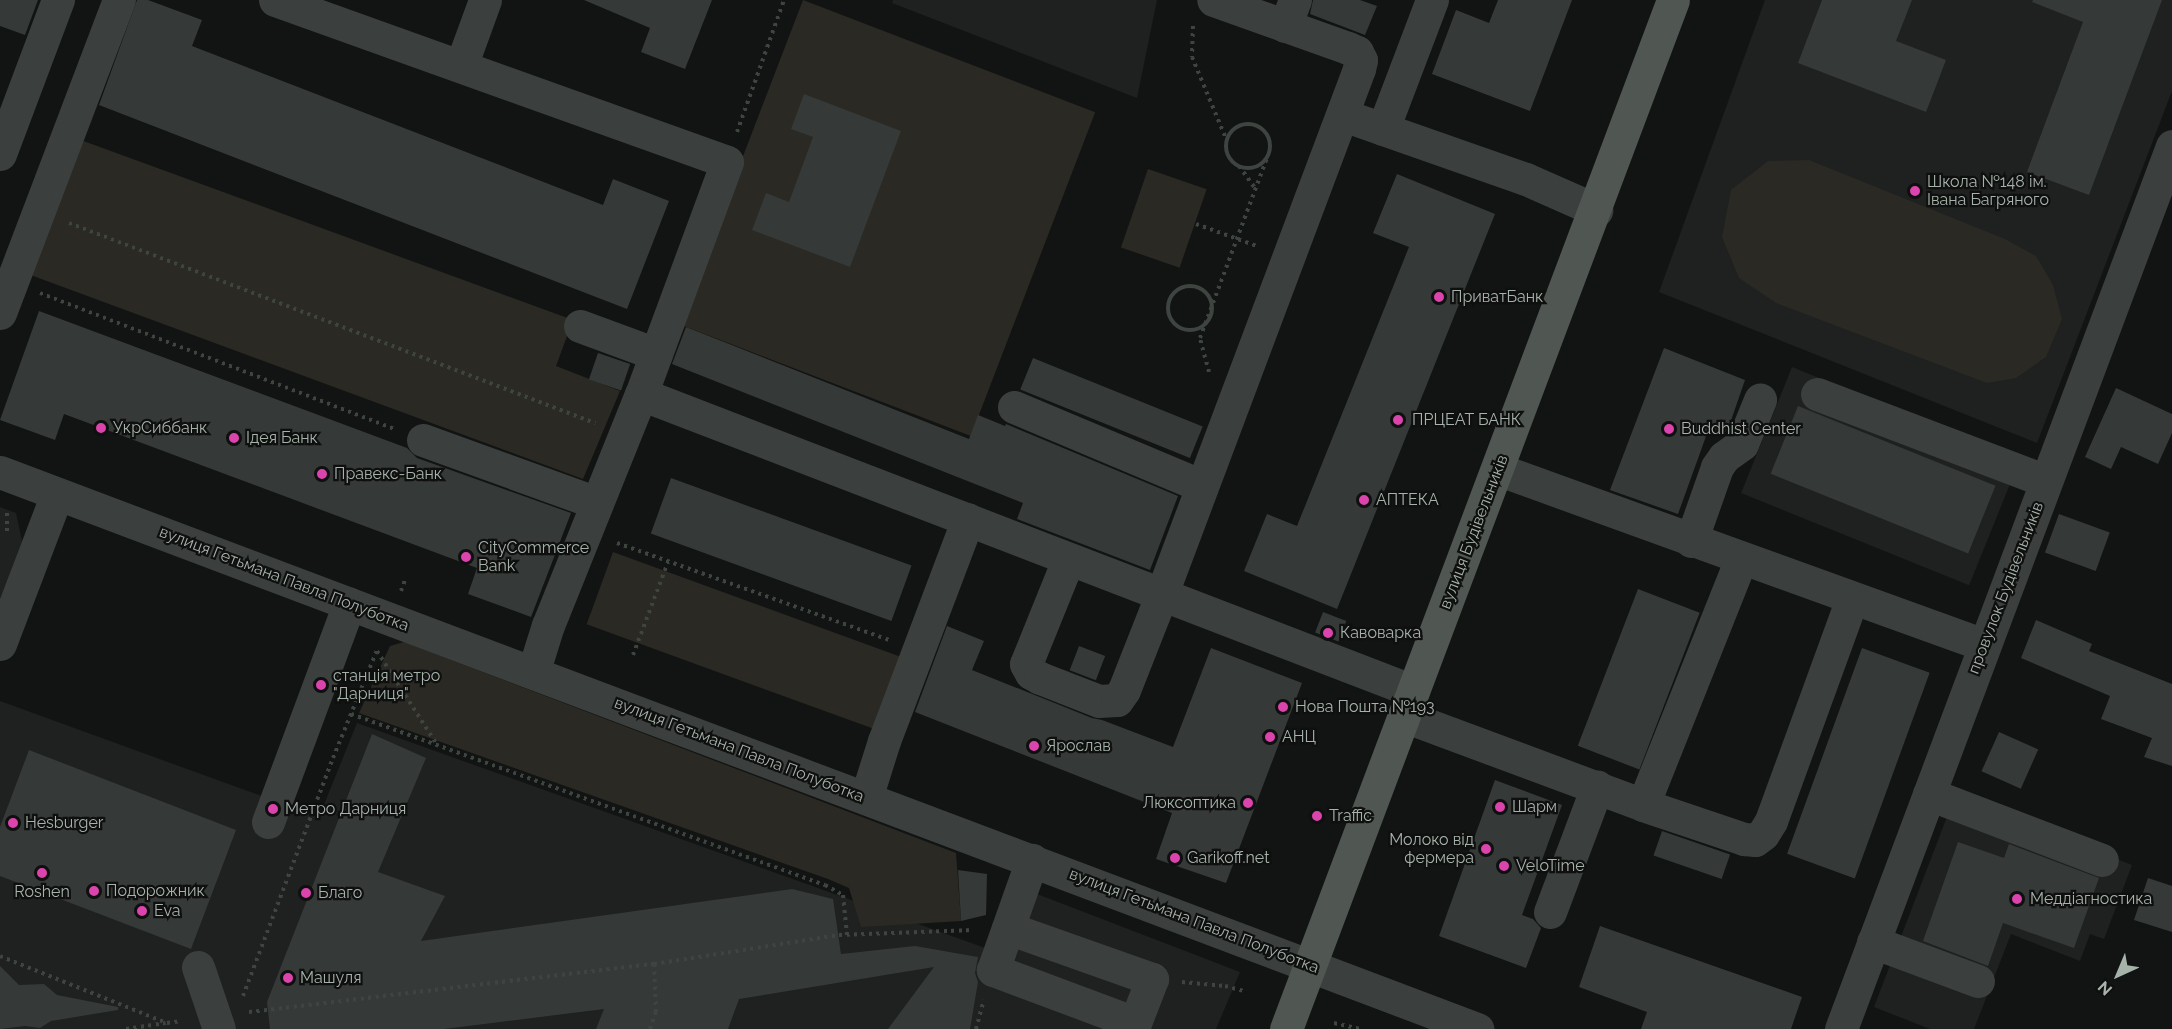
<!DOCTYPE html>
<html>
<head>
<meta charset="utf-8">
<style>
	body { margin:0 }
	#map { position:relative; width:2172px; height:1029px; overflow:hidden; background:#121413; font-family:Raleway,sans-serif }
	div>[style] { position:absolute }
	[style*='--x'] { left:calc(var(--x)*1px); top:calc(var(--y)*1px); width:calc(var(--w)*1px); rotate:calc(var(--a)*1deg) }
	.built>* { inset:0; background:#1f2120; transform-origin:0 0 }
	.green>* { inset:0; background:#2a2923; transform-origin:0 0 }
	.building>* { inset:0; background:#353937; transform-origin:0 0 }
	.path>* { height:4px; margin-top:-2px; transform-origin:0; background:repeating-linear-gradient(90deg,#3e4440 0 3px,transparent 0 7.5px) }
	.path>.ring { margin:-2px; padding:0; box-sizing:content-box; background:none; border:4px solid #3e4440; border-radius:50% }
	.minor>* { height:33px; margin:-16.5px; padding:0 16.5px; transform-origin:16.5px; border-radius:16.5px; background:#3b3f3d }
	.major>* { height:33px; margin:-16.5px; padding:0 16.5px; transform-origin:16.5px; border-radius:16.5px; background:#505753 }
	.dots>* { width:16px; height:16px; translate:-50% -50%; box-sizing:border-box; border:3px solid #0e0f0e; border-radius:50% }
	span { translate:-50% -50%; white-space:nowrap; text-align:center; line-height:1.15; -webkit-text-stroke:4.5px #0e0f0e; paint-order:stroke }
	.poi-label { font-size:16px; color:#a6b3aa }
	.left { translate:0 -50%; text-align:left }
	.right { translate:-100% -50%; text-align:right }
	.street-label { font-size:16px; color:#a6b3aa }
	.north { position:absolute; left:2088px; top:945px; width:60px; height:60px; -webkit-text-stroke:4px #0e0f0e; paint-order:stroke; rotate:224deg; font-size:16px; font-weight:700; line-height:24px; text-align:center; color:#a6b3aa }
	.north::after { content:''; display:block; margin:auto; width:21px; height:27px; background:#a6b3aa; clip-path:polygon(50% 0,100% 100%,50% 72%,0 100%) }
</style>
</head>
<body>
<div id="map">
	<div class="built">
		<i style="clip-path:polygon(893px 0,1157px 0,1137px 98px,892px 3px)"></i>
		<i style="clip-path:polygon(1765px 0,2172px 0,2172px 91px,2037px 443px,1659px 292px)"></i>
		<i style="left:1792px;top:367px;width:246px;height:136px;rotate:22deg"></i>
		<i style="clip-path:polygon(0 507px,16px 513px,22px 541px,0 603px)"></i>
		<i style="clip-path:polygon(0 701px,319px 817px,357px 723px,1013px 958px,1037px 894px,1240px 972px,1216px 1029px,0 1029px)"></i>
		<i style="clip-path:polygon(1955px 796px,2132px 865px,2104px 939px,2090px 934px,2080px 961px,2011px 934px,1974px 1029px,1930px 1029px,1874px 1007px)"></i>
	</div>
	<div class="green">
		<i style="left:803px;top:0;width:313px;height:347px;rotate:21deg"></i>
		<i style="clip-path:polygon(67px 135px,573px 320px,556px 366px,620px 391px,583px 479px,17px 270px)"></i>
		<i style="clip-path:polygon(1809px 160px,2005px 239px,2036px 256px,2053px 285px,2062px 319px,2046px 357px,2016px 378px,1987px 383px,1776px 303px,1739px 278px,1722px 237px,1731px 190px,1768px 161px)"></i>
		<i style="left:1148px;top:169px;width:62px;height:83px;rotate:19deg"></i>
		<i style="left:613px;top:552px;width:309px;height:77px;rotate:20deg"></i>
		<i style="clip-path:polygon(404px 642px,956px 853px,961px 921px,861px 927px,849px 888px,828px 879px,359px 713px,390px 646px)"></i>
	</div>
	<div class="building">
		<i style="clip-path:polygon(0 0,38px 0,25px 35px,0 26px)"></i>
		<i style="clip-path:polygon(137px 0,148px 0,202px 20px,192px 46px,603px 205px,613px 179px,669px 201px,627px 309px,99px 105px)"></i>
		<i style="clip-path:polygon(584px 0,712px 0,685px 69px,641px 52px,650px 28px)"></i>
		<i style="clip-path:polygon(1313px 0,1360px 0,1377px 6px,1365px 35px,1310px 14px)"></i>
		<i style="clip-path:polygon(1498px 0,1572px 0,1530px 111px,1432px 74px,1456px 10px,1489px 23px)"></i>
		<i style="clip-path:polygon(1822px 0,1912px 0,1896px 41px,1946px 60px,1926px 112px,1798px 63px)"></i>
		<i style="clip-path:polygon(2033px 0,2162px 0,2089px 195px,2027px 172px,2083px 22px,2032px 2px)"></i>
		<i style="clip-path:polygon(804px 94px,901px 131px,850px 267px,752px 230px,766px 193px,789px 202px,813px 137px,791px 129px)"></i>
		<i style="clip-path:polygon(1397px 174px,1495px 214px,1337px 609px,1244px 571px,1267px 514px,1297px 526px,1409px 247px,1373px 233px)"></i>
		<i style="clip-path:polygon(39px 311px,407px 448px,417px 458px,571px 513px,531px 617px,468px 594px,477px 568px,225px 474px,64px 414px,55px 440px,0 420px)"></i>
		<i style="clip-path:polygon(686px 327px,969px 439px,978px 415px,1005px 426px,1006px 424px,1178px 496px,1150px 570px,1017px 519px,1023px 503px,672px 364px)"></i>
		<i style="clip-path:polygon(1664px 348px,1745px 380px,1727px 432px,1709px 428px,1678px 514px,1610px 490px)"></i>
		<i style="left:598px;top:353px;width:34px;height:28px;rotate:19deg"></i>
		<i style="left:1033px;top:358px;width:183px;height:34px;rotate:22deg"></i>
		<i style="clip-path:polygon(2116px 388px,2172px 414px,2172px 433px,2158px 464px,2121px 447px,2111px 469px,2085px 457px)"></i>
		<i style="left:1798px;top:406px;width:213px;height:73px;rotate:22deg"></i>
		<i style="left:671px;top:478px;width:256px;height:59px;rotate:20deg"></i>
		<i style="left:2059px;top:514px;width:54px;height:41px;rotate:20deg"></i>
		<i style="left:1638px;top:589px;width:66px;height:168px;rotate:21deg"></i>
		<i style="left:1323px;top:612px;width:25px;height:22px;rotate:21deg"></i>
		<i style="clip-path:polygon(2036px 620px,2092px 644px,2089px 651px,2172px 684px,2172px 766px,2144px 757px,2152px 738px,2101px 719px,2110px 696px,2021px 658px)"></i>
		<i style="clip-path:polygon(947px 626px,984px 641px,972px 670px,1092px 718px,1102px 720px,1173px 747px,1211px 648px,1302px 683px,1226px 883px,1156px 859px,1172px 813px,915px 712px)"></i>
		<i style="left:1079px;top:646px;width:28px;height:26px;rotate:21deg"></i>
		<i style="left:1862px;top:648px;width:72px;height:219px;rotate:20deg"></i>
		<i style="left:1999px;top:732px;width:43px;height:43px;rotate:24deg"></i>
		<i style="clip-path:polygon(372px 734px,426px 758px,378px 872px,445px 896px,421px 941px,792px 889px,833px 899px,841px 954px,915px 946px,978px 957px,975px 973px,978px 982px,970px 1029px,888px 1029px,934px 967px,739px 999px,728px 1029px,596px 1029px,604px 1009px,444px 1029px,270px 1029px,267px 1002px)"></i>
		<i style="clip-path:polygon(29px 750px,236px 830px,191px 949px,0 876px,0 827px)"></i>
		<i style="clip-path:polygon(1495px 780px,1562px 805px,1522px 915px,1533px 919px,1541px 928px,1526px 968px,1439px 936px)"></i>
		<i style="left:1662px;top:831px;width:72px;height:26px;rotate:19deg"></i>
		<i style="clip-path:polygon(1958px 842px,2004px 858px,2009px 844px,2099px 878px,2074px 948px,2003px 923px,1988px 966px,1923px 941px)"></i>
		<i style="clip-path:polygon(958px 870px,987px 874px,986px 915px,961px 921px)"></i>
		<i style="clip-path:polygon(2148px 878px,2172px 886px,2172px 932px,2134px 920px)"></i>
		<i style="clip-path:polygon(1600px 926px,1802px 997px,1791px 1029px,1641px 1029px,1647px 1012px,1579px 987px)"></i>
		<i style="clip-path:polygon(0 966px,19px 985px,44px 984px,57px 995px,118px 1007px,118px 1010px,51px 1021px,40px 1028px,25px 1026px,0 1029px)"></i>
	</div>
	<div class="path">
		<i style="--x:1193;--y:26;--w:31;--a:92"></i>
		<i style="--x:1192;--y:57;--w:91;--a:67.4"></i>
		<i class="ring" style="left:1226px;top:124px;width:40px;height:40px"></i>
		<i style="--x:737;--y:132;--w:140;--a:-70.4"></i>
		<i style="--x:1239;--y:166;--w:29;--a:54"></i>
		<i style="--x:69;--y:223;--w:563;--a:20.82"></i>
		<i style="--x:1196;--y:224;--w:65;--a:19.8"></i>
		<i class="ring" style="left:1168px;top:286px;width:40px;height:40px"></i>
		<i style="--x:40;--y:293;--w:380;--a:21"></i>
		<i style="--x:1209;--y:372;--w:35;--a:-105"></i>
		<i style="--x:1200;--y:338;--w:195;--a:-69.6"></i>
		<i style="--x:7;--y:531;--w:23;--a:-90"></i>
		<i style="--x:617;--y:543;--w:290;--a:19.6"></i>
		<i style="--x:401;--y:591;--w:12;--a:-70"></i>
		<i style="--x:377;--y:651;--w:112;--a:57.4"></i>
		<i style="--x:633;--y:655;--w:99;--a:-69.4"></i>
		<i style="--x:351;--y:714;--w:504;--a:19.84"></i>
		<i style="--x:825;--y:885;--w:21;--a:29"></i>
		<i style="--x:843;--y:895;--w:40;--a:84.3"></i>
		<i style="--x:0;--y:956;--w:180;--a:21.9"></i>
		<i style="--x:167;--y:1023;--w:15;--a:-8"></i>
		<i style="--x:1182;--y:982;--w:43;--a:5.3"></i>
		<i style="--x:1225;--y:986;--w:20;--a:15"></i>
		<i style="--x:243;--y:996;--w:254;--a:-69.3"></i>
		<i style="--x:333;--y:758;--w:119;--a:-67.8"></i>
		<i style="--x:249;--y:1012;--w:408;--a:-6.8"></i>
		<i style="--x:654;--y:964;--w:187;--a:-8.9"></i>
		<i style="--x:839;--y:935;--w:135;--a:-2.1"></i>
		<i style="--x:1334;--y:1023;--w:28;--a:13"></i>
		<i style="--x:126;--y:1029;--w:40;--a:-8.5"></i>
		<i style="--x:650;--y:1029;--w:18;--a:-71"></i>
		<i style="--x:656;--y:1012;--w:48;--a:-92.4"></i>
		<i style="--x:976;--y:1029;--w:30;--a:-75"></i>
	</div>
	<div class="minor">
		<i style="--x:275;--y:0;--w:480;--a:19.7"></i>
		<i style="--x:727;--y:162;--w:247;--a:110.3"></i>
		<i style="--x:641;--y:394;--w:249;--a:111.9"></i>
		<i style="--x:548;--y:625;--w:50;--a:107.4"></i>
		<i style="--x:1285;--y:26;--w:28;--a:-69"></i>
		<i style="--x:461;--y:66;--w:70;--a:-70"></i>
		<i style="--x:1343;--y:115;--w:194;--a:19.3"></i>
		<i style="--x:1526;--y:179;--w:77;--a:23.9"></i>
		<i style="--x:1383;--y:129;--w:138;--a:-69.2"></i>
		<i style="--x:0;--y:154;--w:165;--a:-69.4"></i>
		<i style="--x:0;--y:313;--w:335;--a:-69.2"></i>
		<i style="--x:580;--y:326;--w:81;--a:20.2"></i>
		<i style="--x:641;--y:394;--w:827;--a:21.04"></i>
		<i style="--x:1817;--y:394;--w:245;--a:20.8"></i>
		<i style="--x:1014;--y:407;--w:204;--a:22.8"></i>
		<i style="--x:423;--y:440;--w:185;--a:19.9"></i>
		<i style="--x:1497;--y:469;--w:518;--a:19.87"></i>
		<i style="--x:0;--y:472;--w:1579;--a:20.66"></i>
		<i style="--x:1691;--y:541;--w:78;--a:-70.6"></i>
		<i style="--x:1717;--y:467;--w:12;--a:-55"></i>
		<i style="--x:1724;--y:457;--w:22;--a:-36"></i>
		<i style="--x:1742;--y:444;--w:48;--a:-67.8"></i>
		<i style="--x:1068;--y:560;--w:112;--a:112"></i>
		<i style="--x:1026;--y:664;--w:10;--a:61"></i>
		<i style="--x:1031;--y:673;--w:10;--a:29"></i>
		<i style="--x:1040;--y:678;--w:63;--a:21.3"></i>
		<i style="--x:1099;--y:701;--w:18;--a:-3"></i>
		<i style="--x:1117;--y:700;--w:12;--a:-55"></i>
		<i style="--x:1124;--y:690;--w:101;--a:-68.5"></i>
		<i style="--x:1161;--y:596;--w:563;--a:-69.41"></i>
		<i style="--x:1359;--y:69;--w:9;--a:-77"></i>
		<i style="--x:1361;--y:60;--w:9;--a:-117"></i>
		<i style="--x:1357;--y:52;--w:10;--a:-156"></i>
		<i style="--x:1348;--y:48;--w:143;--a:-160.4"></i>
		<i style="--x:0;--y:644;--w:160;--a:-69.2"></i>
		<i style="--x:1404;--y:716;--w:255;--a:20.4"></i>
		<i style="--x:1643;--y:805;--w:107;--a:18.6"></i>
		<i style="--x:1744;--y:839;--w:11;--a:5"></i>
		<i style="--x:1755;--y:840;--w:10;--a:-37"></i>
		<i style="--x:1763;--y:834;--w:15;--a:-58"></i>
		<i style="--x:1771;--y:821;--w:237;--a:-70"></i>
		<i style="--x:1929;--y:794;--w:185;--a:20.9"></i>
		<i style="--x:866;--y:798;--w:60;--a:-72.5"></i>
		<i style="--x:884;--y:741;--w:237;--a:-69.3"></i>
		<i style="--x:1643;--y:805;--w:265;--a:-68.3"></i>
		<i style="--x:268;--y:822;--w:233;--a:-69.6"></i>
		<i style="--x:1550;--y:912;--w:134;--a:-69.4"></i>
		<i style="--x:1008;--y:928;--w:153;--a:19.5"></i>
		<i style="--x:1152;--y:979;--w:47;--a:111.1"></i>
		<i style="--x:1135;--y:1023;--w:152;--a:-159.5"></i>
		<i style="--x:993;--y:970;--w:117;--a:-70.5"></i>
		<i style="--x:1873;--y:942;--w:112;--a:20.4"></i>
		<i style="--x:198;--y:967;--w:65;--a:71.3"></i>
		<i style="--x:1841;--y:1029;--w:943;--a:-69.45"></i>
	</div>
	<div class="major">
		<i style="--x:1286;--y:1029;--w:1099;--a:-69.39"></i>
	</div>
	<div class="dots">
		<i style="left:1915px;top:191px;background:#db44ac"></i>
		<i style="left:1439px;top:297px;background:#db44ac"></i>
		<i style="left:1398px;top:420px;background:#db44ac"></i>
		<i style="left:101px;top:428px;background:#db44ac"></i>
		<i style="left:1669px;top:429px;background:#db44ac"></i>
		<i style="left:234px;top:438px;background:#db44ac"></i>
		<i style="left:322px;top:474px;background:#db44ac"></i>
		<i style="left:1364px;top:500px;background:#db44ac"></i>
		<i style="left:466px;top:557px;background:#db44ac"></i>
		<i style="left:1328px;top:633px;background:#db44ac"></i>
		<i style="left:321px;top:685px;background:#db44ac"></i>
		<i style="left:1283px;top:707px;background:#db44ac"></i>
		<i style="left:1270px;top:737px;background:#db44ac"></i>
		<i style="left:1034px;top:746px;background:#db44ac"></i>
		<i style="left:1248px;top:803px;background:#db44ac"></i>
		<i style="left:1500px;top:807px;background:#db44ac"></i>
		<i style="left:273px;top:809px;background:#db44ac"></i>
		<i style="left:1317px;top:816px;background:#db44ac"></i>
		<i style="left:13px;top:823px;background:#db44ac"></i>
		<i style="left:1486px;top:849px;background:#db44ac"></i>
		<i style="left:1175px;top:858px;background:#db44ac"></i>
		<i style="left:1504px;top:866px;background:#db44ac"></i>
		<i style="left:42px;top:873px;background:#db44ac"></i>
		<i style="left:94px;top:891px;background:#db44ac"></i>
		<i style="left:306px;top:893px;background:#db44ac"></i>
		<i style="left:2017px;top:899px;background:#db44ac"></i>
		<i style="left:142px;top:911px;background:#db44ac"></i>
		<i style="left:288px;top:978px;background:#db44ac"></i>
	</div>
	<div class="poi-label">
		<span class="left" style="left:1927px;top:191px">Школа №148 ім.<br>Івана Багряного</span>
		<span class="left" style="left:1451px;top:297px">ПриватБанк</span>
		<span class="left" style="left:1412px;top:420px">ПРЦЕАТ БАНК</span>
		<span class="left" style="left:113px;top:428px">УкрСиббанк</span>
		<span class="left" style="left:1681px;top:429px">Buddhist Center</span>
		<span class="left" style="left:246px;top:438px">Ідея Банк</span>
		<span class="left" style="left:334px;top:474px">Правекс-Банк</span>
		<span class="left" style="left:1376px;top:500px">АПТЕКА</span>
		<span class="left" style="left:478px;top:557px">CityCommerce<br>Bank</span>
		<span class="left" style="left:1340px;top:633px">Кавоварка</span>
		<span class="left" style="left:333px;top:685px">станція метро<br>"Дарниця"</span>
		<span class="left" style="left:1295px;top:707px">Нова Пошта №193</span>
		<span class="left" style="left:1282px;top:737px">АНЦ</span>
		<span class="left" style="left:1046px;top:746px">Ярослав</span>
		<span class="right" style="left:1236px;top:803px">Люксоптика</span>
		<span class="left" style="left:1512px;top:807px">Шарм</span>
		<span class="left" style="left:285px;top:809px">Метро Дарниця</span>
		<span class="left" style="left:1329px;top:816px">Traffic</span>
		<span class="left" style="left:25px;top:823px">Hesburger</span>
		<span class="right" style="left:1474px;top:849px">Молоко від<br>фермера</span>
		<span class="left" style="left:1187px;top:858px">Garikoff.net</span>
		<span class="left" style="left:1516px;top:866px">VeloTime</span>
		<span class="left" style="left:106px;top:891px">Подорожник</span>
		<span style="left:42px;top:892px">Roshen</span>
		<span class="left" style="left:318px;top:893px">Благо</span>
		<span class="left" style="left:2030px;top:899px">Меддіагностика</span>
		<span class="left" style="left:154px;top:911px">Eva</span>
		<span class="left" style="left:300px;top:978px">Машуля</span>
	</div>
	<div class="street-label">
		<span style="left:1474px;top:532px;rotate:-69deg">вулиця Будівельників</span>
		<span style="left:284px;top:579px;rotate:21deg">вулиця Гетьмана Павла Полуботка</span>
		<span style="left:2006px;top:588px;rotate:-69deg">провулок Будівельників</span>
		<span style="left:739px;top:750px;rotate:21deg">вулиця Гетьмана Павла Полуботка</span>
		<span style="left:1194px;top:921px;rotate:21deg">вулиця Гетьмана Павла Полуботка</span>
	</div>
	<div class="north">N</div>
</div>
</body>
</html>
